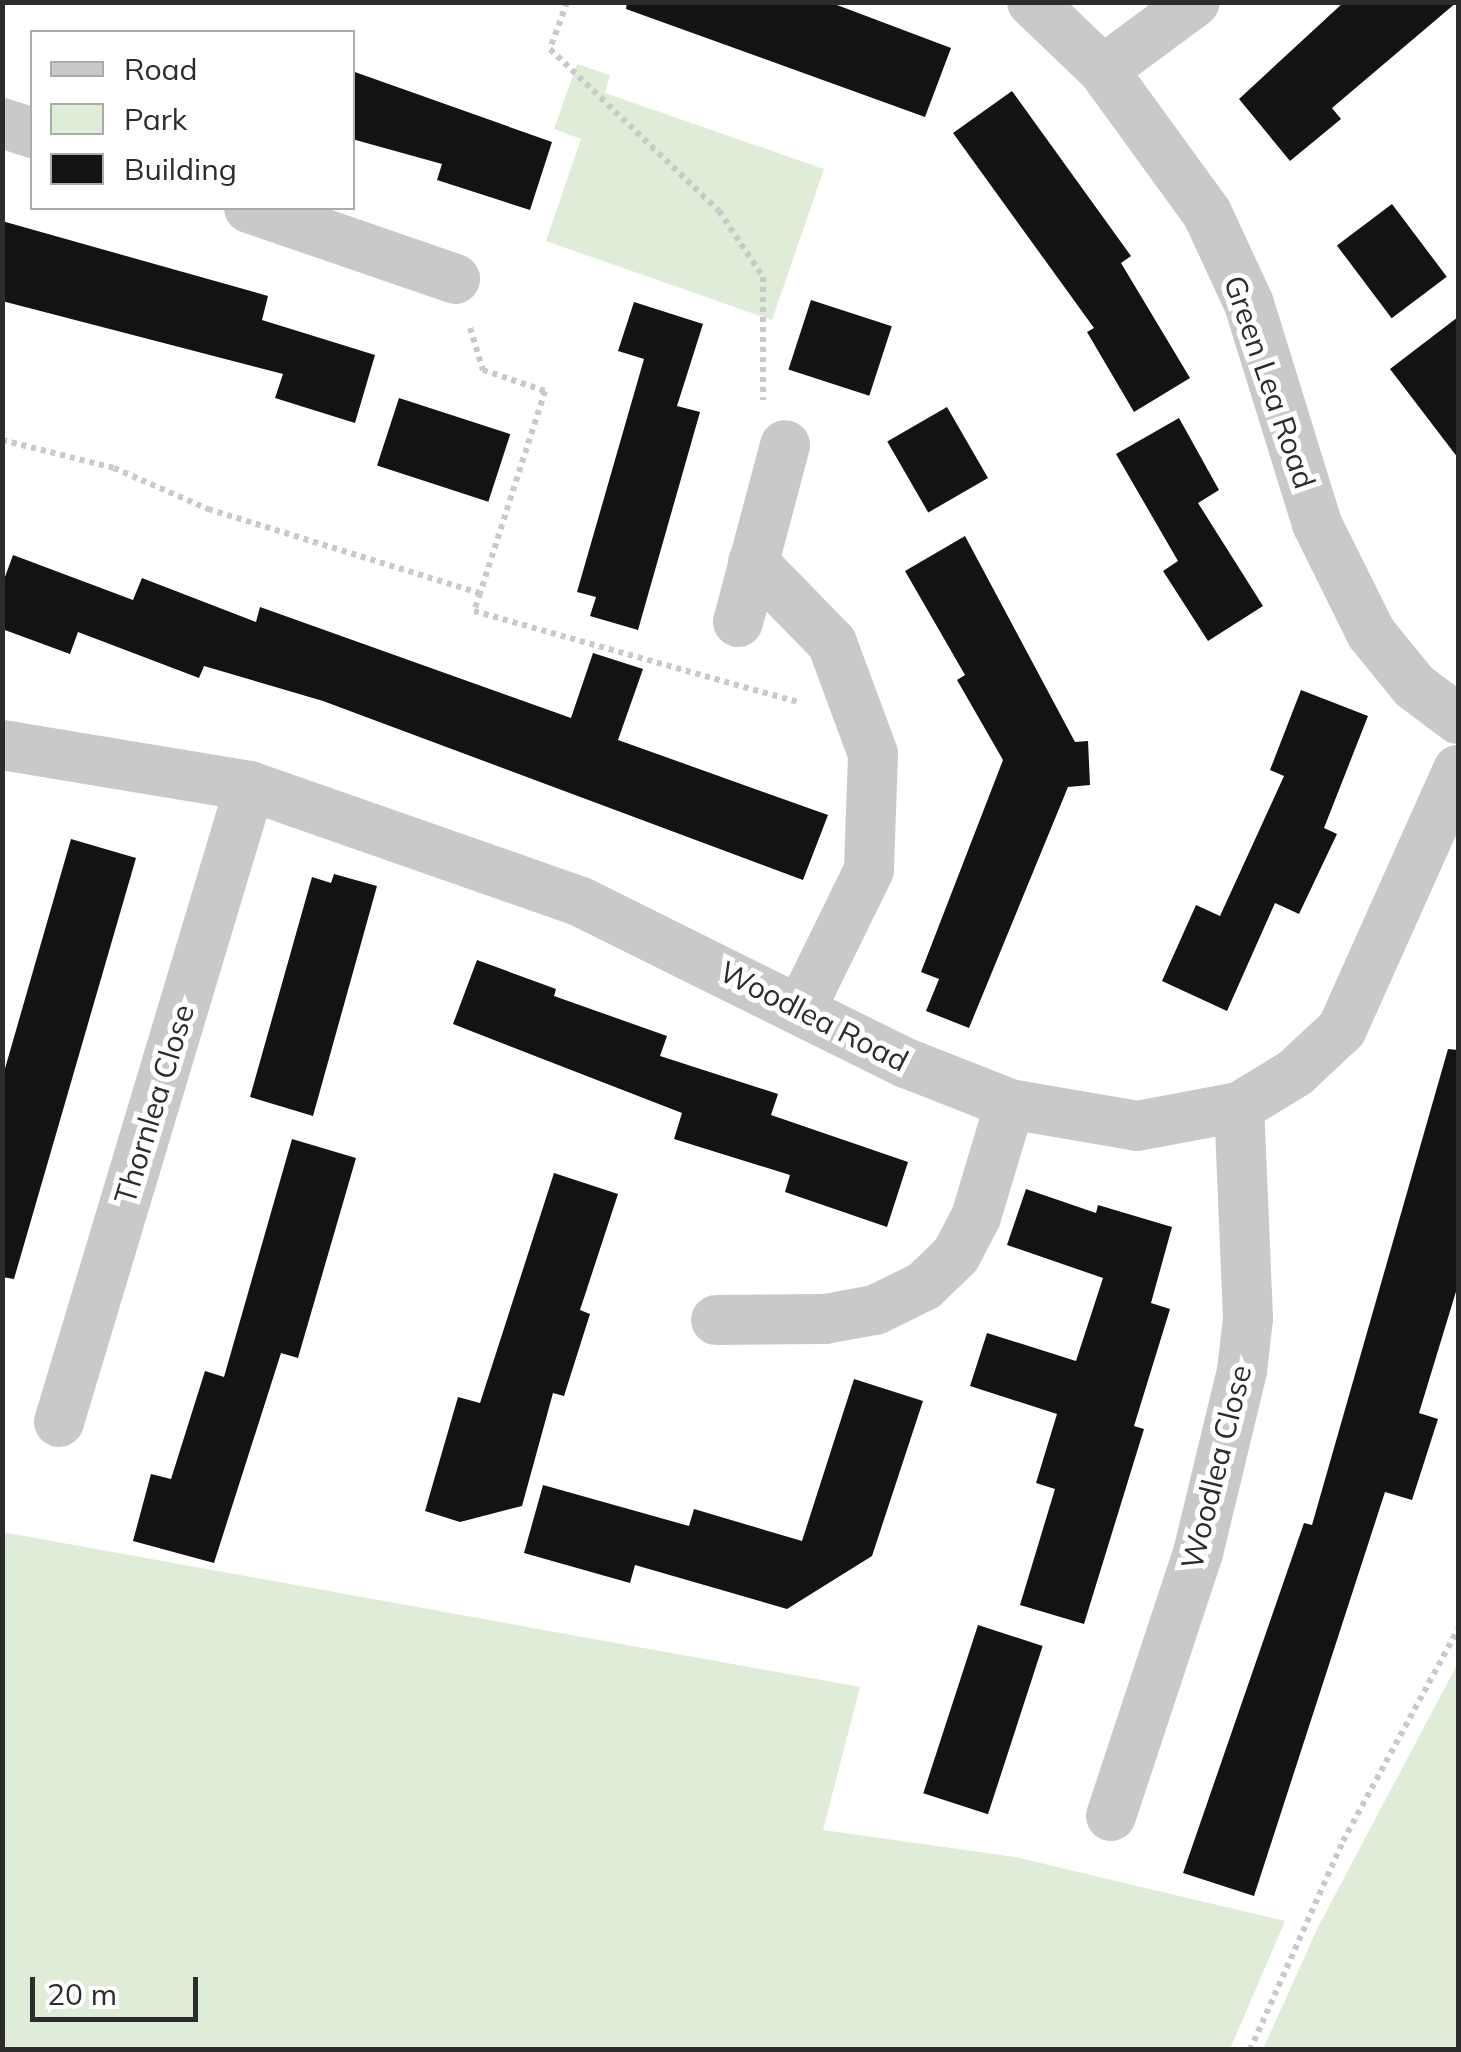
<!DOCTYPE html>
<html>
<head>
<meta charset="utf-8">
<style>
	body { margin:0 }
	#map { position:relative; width:1461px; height:2052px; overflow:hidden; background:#fff; font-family:Mulish,sans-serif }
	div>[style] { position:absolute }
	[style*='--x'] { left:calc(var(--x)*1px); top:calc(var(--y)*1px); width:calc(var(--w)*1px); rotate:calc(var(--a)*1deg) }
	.green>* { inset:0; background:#deecd8 }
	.building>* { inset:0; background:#131313; transform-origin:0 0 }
	.path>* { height:6px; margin-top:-3px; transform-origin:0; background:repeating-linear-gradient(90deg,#c9c9c9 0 5px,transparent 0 10px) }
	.street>* { height:50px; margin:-25px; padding:0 25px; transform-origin:25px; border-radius:25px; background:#c9c9c9 }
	span { translate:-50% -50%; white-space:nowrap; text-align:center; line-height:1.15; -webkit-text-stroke:10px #fff; paint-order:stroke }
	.street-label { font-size:30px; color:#2c2c2c }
	.frame { position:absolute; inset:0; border:5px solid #2c2c2c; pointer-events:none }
	.legend { position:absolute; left:30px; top:30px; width:325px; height:180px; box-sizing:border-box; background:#fff; border:2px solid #ababab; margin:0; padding:12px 18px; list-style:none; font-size:30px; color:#2c2c2c }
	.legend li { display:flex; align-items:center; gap:20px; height:50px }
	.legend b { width:50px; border:2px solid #ababab }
	.scale { position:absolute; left:30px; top:1977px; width:168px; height:45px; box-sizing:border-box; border:5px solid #2c2c2c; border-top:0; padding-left:12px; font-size:30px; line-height:35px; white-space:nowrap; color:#2c2c2c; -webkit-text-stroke:8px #fff; paint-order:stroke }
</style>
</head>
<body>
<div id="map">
	<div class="green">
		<i style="clip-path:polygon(577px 64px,610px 75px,605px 93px,824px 169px,772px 320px,546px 241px,581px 139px,554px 129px)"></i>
		<i style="clip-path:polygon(2px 1532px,860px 1687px,823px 1830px,1015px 1857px,1285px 1921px,1230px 2049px,3px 2049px)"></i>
		<i style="clip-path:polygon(1458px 1663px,1458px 2049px,1263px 2049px,1318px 1927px)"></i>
	</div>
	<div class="building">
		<i style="clip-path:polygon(627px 2px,829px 2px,951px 48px,925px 117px,626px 9px)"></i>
		<i style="clip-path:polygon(1344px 2px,1457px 2px,1332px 108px,1341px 119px,1290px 161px,1239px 99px)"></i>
		<i style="clip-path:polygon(352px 71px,552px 142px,530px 210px,437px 180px,442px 164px,352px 139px)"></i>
		<i style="clip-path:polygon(1012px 91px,1131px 256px,1121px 263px,1190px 378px,1134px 412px,1087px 332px,1094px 328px,953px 133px)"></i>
		<i style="left:1392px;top:204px;width:91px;height:69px;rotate:53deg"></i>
		<i style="clip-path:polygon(2px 221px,268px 296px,262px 320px,375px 355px,355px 423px,275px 398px,283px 374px,2px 301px)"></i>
		<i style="left:811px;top:300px;width:85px;height:73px;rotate:18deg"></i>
		<i style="clip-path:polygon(634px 302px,703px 324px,677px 406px,700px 412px,638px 630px,590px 616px,596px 597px,577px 592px,644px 359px,618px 351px)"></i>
		<i style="clip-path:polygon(1458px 317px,1458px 458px,1390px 369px)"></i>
		<i style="left:399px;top:398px;width:117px;height:71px;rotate:18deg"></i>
		<i style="left:947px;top:407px;width:82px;height:69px;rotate:60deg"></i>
		<i style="clip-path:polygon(1179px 418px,1219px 490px,1198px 503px,1263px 606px,1208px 641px,1163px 571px,1178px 561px,1116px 454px)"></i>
		<i style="clip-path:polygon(965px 536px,1075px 742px,1088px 741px,1090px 785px,1068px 787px,969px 1028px,926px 1011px,939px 979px,921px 972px,1003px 760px,957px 680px,965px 675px,905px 571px)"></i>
		<i style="clip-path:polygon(13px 555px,133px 600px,142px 578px,256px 622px,260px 607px,571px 718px,593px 653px,643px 669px,618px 740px,828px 815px,803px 880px,323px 701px,204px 666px,199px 678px,78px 632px,70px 654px,2px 629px,2px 585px)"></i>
		<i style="clip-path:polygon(1301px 690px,1368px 716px,1324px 828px,1337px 834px,1299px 914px,1275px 903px,1227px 1011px,1162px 981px,1196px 905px,1220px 916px,1284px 776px,1270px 770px)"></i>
		<i style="clip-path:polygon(71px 839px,136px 858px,14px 1279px,2px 1277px,2px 1079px)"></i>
		<i style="clip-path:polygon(334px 874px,377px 886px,313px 1116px,250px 1097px,312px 877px,331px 883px)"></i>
		<i style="clip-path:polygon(477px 960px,556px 989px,554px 996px,667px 1036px,660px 1056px,778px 1094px,771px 1115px,908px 1162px,887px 1227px,785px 1192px,790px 1175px,674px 1139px,682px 1113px,453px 1024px)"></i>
		<i style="clip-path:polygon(1448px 1049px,1458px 1050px,1458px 1285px,1419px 1413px,1438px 1419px,1412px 1500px,1385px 1492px,1254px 1896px,1183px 1873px,1304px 1523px,1312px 1525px)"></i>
		<i style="clip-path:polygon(292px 1139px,356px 1158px,298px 1358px,281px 1353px,214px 1563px,133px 1541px,151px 1474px,171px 1479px,205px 1371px,224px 1377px)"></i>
		<i style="clip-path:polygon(554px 1173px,618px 1194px,580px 1310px,590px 1314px,564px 1396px,553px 1393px,522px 1506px,460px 1522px,425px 1511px,458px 1397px,480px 1403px)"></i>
		<i style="clip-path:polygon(1026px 1189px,1096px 1213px,1098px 1205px,1172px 1227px,1151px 1303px,1170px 1309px,1134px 1426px,1144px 1429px,1084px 1624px,1020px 1605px,1055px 1489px,1036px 1483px,1057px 1414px,970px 1386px,987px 1333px,1076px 1361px,1103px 1278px,1007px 1245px)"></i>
		<i style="clip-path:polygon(854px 1379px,923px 1401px,872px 1556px,787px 1609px,635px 1565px,630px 1583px,524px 1553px,543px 1485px,689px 1526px,694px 1509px,802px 1541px)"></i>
		<i style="left:978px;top:1625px;width:68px;height:177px;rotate:18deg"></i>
	</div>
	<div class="path">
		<i style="--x:567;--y:2;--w:50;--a:109.9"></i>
		<i style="--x:550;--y:49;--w:234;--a:43.8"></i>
		<i style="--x:719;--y:211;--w:79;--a:56.3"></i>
		<i style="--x:763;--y:277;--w:123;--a:90"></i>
		<i style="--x:470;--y:328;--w:44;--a:72.8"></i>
		<i style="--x:483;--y:370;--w:65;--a:18.7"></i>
		<i style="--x:545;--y:391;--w:212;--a:107.8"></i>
		<i style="--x:2;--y:440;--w:115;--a:14"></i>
		<i style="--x:114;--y:468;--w:103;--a:23.6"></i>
		<i style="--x:208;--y:509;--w:285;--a:17.2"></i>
		<i style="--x:480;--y:593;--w:19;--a:108"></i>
		<i style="--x:474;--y:611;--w:337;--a:15.7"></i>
		<i style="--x:1250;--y:2050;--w:229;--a:-66"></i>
		<i style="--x:1343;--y:1841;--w:241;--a:-61.5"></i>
	</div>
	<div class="street">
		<i style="--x:1032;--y:2;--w:98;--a:43.8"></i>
		<i style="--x:1103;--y:70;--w:177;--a:54"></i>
		<i style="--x:1207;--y:213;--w:100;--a:65.2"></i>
		<i style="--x:1249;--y:304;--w:230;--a:72.8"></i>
		<i style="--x:1317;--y:524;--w:122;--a:63.6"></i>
		<i style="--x:1371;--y:633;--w:68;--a:50.9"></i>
		<i style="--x:1414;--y:686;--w:55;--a:36.9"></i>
		<i style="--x:1103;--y:70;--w:114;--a:-36.5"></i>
		<i style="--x:2;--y:123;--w:32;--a:18"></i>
		<i style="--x:249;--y:208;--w:218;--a:19"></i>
		<i style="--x:753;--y:562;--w:113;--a:45.7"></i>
		<i style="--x:832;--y:643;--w:118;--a:69.7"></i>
		<i style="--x:873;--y:754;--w:116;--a:92"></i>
		<i style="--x:869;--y:870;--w:153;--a:116.1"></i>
		<i style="--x:738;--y:622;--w:183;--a:-75.1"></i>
		<i style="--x:2;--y:745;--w:251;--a:9.4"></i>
		<i style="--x:250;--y:786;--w:351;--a:19.3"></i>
		<i style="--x:581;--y:902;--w:363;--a:26.4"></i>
		<i style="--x:906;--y:1063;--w:112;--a:21.5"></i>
		<i style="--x:1010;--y:1104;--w:129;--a:9.8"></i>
		<i style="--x:1137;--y:1126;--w:104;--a:-10.6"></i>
		<i style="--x:1239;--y:1107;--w:66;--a:-31.3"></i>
		<i style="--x:1295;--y:1073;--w:64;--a:-43.1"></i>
		<i style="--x:1342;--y:1029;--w:284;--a:-65.9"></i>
		<i style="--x:716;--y:1320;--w:109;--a:-0.5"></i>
		<i style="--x:825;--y:1319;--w:51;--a:-10.2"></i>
		<i style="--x:875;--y:1310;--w:55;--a:-26.1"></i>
		<i style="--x:924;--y:1286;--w:45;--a:-44.1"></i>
		<i style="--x:956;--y:1255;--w:43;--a:-62.2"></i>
		<i style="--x:976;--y:1217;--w:118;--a:-73.3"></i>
		<i style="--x:59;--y:1422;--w:664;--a:-73.28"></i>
		<i style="--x:1111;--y:1816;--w:277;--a:-71.7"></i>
		<i style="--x:1198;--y:1553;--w:187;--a:-76.4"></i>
		<i style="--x:1242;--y:1371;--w:53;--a:-83.5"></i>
		<i style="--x:1248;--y:1318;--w:211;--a:-92.4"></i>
	</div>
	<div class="street-label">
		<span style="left:1270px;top:382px;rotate:71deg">Green Lea Road</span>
		<span style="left:814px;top:1016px;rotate:27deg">Woodlea Road</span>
		<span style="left:154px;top:1104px;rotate:-73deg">Thornlea Close</span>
		<span style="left:1216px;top:1467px;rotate:-76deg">Woodlea Close</span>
	</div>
	<div class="frame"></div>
	<ul class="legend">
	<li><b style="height:12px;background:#c9c9c9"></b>Road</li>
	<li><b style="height:28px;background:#deecd8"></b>Park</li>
	<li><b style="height:28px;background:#131313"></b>Building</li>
	</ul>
	<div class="scale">20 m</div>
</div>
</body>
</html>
